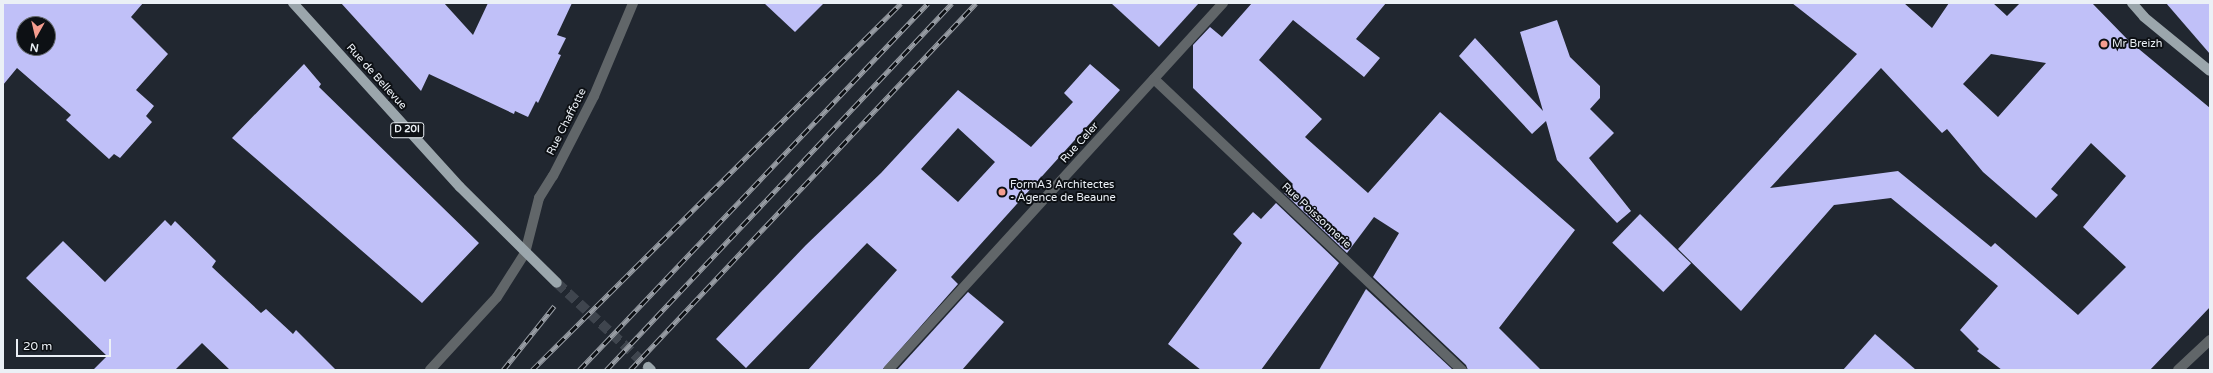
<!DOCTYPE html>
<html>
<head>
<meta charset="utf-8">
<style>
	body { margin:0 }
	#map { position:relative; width:2213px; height:373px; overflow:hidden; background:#212730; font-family:"Varela Round",sans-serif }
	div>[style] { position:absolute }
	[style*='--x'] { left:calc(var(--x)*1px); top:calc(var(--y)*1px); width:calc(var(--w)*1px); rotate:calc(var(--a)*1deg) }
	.building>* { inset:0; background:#c0c0f8; transform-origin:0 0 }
	.primary-tunnel>* { height:10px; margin-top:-5px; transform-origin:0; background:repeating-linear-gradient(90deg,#3f454e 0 10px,transparent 0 15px) }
	.minor>* { height:10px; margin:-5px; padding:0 5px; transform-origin:5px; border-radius:5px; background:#616669 }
	.tertiary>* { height:10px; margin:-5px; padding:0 5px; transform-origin:5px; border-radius:5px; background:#616669 }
	.primary>* { height:10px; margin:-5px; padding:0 5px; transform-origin:5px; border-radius:5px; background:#9ba6ac }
	.rail>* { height:4.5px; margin-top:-2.25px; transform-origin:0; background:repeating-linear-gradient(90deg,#0d1014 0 9px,#989da4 0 18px); box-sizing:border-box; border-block:1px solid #989da4 }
	.dots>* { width:11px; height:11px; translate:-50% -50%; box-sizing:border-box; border:2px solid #0d1014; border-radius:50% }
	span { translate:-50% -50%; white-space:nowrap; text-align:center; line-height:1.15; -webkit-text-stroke:4px #0d1014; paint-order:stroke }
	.shield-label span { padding:1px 3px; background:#0d1014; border:1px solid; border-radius:3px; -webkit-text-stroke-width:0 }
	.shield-label { font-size:10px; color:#ebf0f6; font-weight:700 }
	.poi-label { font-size:11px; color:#ebf0f6 }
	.left { translate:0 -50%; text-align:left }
	.street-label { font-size:11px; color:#ebf0f6 }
	.frame { position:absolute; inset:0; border:4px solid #ebf0f6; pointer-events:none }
	.north { position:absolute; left:16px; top:16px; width:40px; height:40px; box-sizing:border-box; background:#0d1014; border:1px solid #666a6e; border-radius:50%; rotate:188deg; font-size:11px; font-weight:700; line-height:16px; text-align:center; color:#ebf0f6 }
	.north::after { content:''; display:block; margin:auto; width:14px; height:18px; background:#f59d8f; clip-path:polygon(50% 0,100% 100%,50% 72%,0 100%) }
	.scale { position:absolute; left:16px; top:339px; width:95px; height:18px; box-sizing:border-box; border:2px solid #ebf0f6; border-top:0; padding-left:5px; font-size:12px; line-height:14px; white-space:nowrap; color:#ebf0f6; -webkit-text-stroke:3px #0d1014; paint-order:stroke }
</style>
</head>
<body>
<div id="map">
	<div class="building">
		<i style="clip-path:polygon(evenodd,3px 3px,143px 3px,131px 17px,168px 54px,136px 90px,154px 106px,146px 116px,152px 122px,120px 158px,114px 154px,109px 159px,66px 120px,71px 115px,17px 68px,3px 85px,3px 3px,24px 24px,48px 24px,48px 48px,24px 48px,24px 24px)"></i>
		<i style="clip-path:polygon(341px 3px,444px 3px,473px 35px,488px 3px,572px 3px,557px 35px,566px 38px,558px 54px,561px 55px,538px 103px,536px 101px,528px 117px,515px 111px,514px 114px,429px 74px,421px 91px)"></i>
		<i style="clip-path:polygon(764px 3px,824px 3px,795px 32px)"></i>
		<i style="clip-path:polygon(1111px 3px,1199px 3px,1159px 47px)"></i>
		<i style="clip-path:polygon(1252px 3px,1386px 3px,1356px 39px,1380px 58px,1364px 77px,1293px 20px,1259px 60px,1322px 119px,1305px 137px,1368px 193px,1440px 112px,1575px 230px,1499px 328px,1541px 370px,1468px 370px,1466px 365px,1373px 277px,1399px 233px,1374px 217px,1347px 253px,1284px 193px,1293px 184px,1193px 88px,1193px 45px,1210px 27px,1222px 37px)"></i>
		<i style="clip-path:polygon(evenodd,1792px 3px,1904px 3px,1932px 28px,1949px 3px,1993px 3px,2007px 16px,2020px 3px,2092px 3px,2128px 40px,2210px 108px,2210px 307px,2150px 370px,2002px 370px,1977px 351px,1979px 349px,1960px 330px,1998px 286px,1891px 198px,1834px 205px,1741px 311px,1678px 249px,1857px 54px,1792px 3px,1991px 54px,2046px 63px,1998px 117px,1963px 84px,1991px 54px,1792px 3px,1881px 68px,1942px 133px,1947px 129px,1983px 172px,2036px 218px,2058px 195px,2051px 189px,2091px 143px,2126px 176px,2083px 227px,2126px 267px,2078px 315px,1995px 243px,1991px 247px,1898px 171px,1770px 188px,1881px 68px)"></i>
		<i style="clip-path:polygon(2166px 3px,2210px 3px,2210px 54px)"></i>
		<i style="clip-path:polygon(1557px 20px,1570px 57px,1600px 86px,1600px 98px,1590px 109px,1614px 133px,1589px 158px,1631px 211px,1617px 223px,1557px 160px,1546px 121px,1532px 134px,1459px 56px,1475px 38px,1543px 111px,1520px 32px)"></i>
		<i style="clip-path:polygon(304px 64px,321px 84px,319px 87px,479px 243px,422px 303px,232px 138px)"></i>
		<i style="clip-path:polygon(evenodd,1090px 64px,1120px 90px,951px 277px,958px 284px,882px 370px,808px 370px,897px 270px,867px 243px,746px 368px,716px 339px,806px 245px,881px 173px,958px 90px,1031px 147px,1073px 102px,1064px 93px,1090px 64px,958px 128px,995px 162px,958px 202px,921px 169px,958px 128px)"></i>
		<i style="clip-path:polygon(1276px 203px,1339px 263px,1261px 370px,1201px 370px,1168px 344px,1242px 243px,1233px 234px,1253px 212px,1261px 219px)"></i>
		<i style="left:1640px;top:214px;width:71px;height:40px;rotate:44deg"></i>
		<i style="clip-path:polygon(165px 220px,171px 226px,175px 221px,216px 261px,212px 267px,261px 313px,266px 309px,293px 334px,296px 330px,336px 370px,230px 370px,202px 343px,175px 370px,93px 370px,107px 356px,26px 278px,63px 241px,105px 282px)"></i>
		<i style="clip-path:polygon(1366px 289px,1453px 370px,1319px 370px)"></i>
		<i style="clip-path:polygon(968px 292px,1004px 322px,962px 370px,897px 370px)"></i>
		<i style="clip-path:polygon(1875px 334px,1916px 370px,1843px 370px)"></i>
	</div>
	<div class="primary-tunnel">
		<i style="--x:557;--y:283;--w:124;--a:42.7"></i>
	</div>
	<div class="minor">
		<i style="--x:1154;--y:79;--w:424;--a:43.4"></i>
		<i style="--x:430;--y:370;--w:99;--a:-47.5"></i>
		<i style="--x:497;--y:297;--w:52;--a:-57.5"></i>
		<i style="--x:525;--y:253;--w:57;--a:-75.7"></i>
		<i style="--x:539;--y:198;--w:26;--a:-58"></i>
		<i style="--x:553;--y:176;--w:90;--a:-62.9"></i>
		<i style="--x:594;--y:96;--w:101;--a:-67.2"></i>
		<i style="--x:2178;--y:370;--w:44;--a:-43.2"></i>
	</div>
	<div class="tertiary">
		<i style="--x:888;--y:370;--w:497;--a:-47.6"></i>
	</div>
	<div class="primary">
		<i style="--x:293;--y:3;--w:248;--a:47.8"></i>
		<i style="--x:460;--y:187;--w:136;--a:44.7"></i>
		<i style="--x:2132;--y:3;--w:18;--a:49"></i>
		<i style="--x:2144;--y:17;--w:85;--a:39.3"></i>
		<i style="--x:648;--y:367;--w:4;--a:45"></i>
	</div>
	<div class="rail">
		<i style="--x:503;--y:370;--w:82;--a:-51.4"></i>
		<i style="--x:532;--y:370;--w:520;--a:-44.84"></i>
		<i style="--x:579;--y:370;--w:506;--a:-46.44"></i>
		<i style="--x:606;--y:370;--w:504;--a:-46.69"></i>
		<i style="--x:630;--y:370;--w:504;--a:-46.69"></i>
	</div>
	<div class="dots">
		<i style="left:2104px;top:44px;background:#f59d8f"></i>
		<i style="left:1002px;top:192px;background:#f59d8f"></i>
	</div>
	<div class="shield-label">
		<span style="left:407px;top:130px">D 20I</span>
	</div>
	<div class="poi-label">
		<span class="left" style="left:2112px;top:44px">Mr Breizh</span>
		<span class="left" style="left:1010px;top:192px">FormA3 Architectes<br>- Agence de Beaune</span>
	</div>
	<div class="street-label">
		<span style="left:376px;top:77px;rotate:48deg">Rue de Bellevue</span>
		<span style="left:567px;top:122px;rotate:-63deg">Rue Chaffotte</span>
		<span style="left:1080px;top:143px;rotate:-48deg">Rue Celer</span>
		<span style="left:1316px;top:216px;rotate:43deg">Rue Poissonnerie</span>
	</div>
	<div class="frame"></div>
	<div class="north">N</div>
	<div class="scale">20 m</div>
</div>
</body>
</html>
